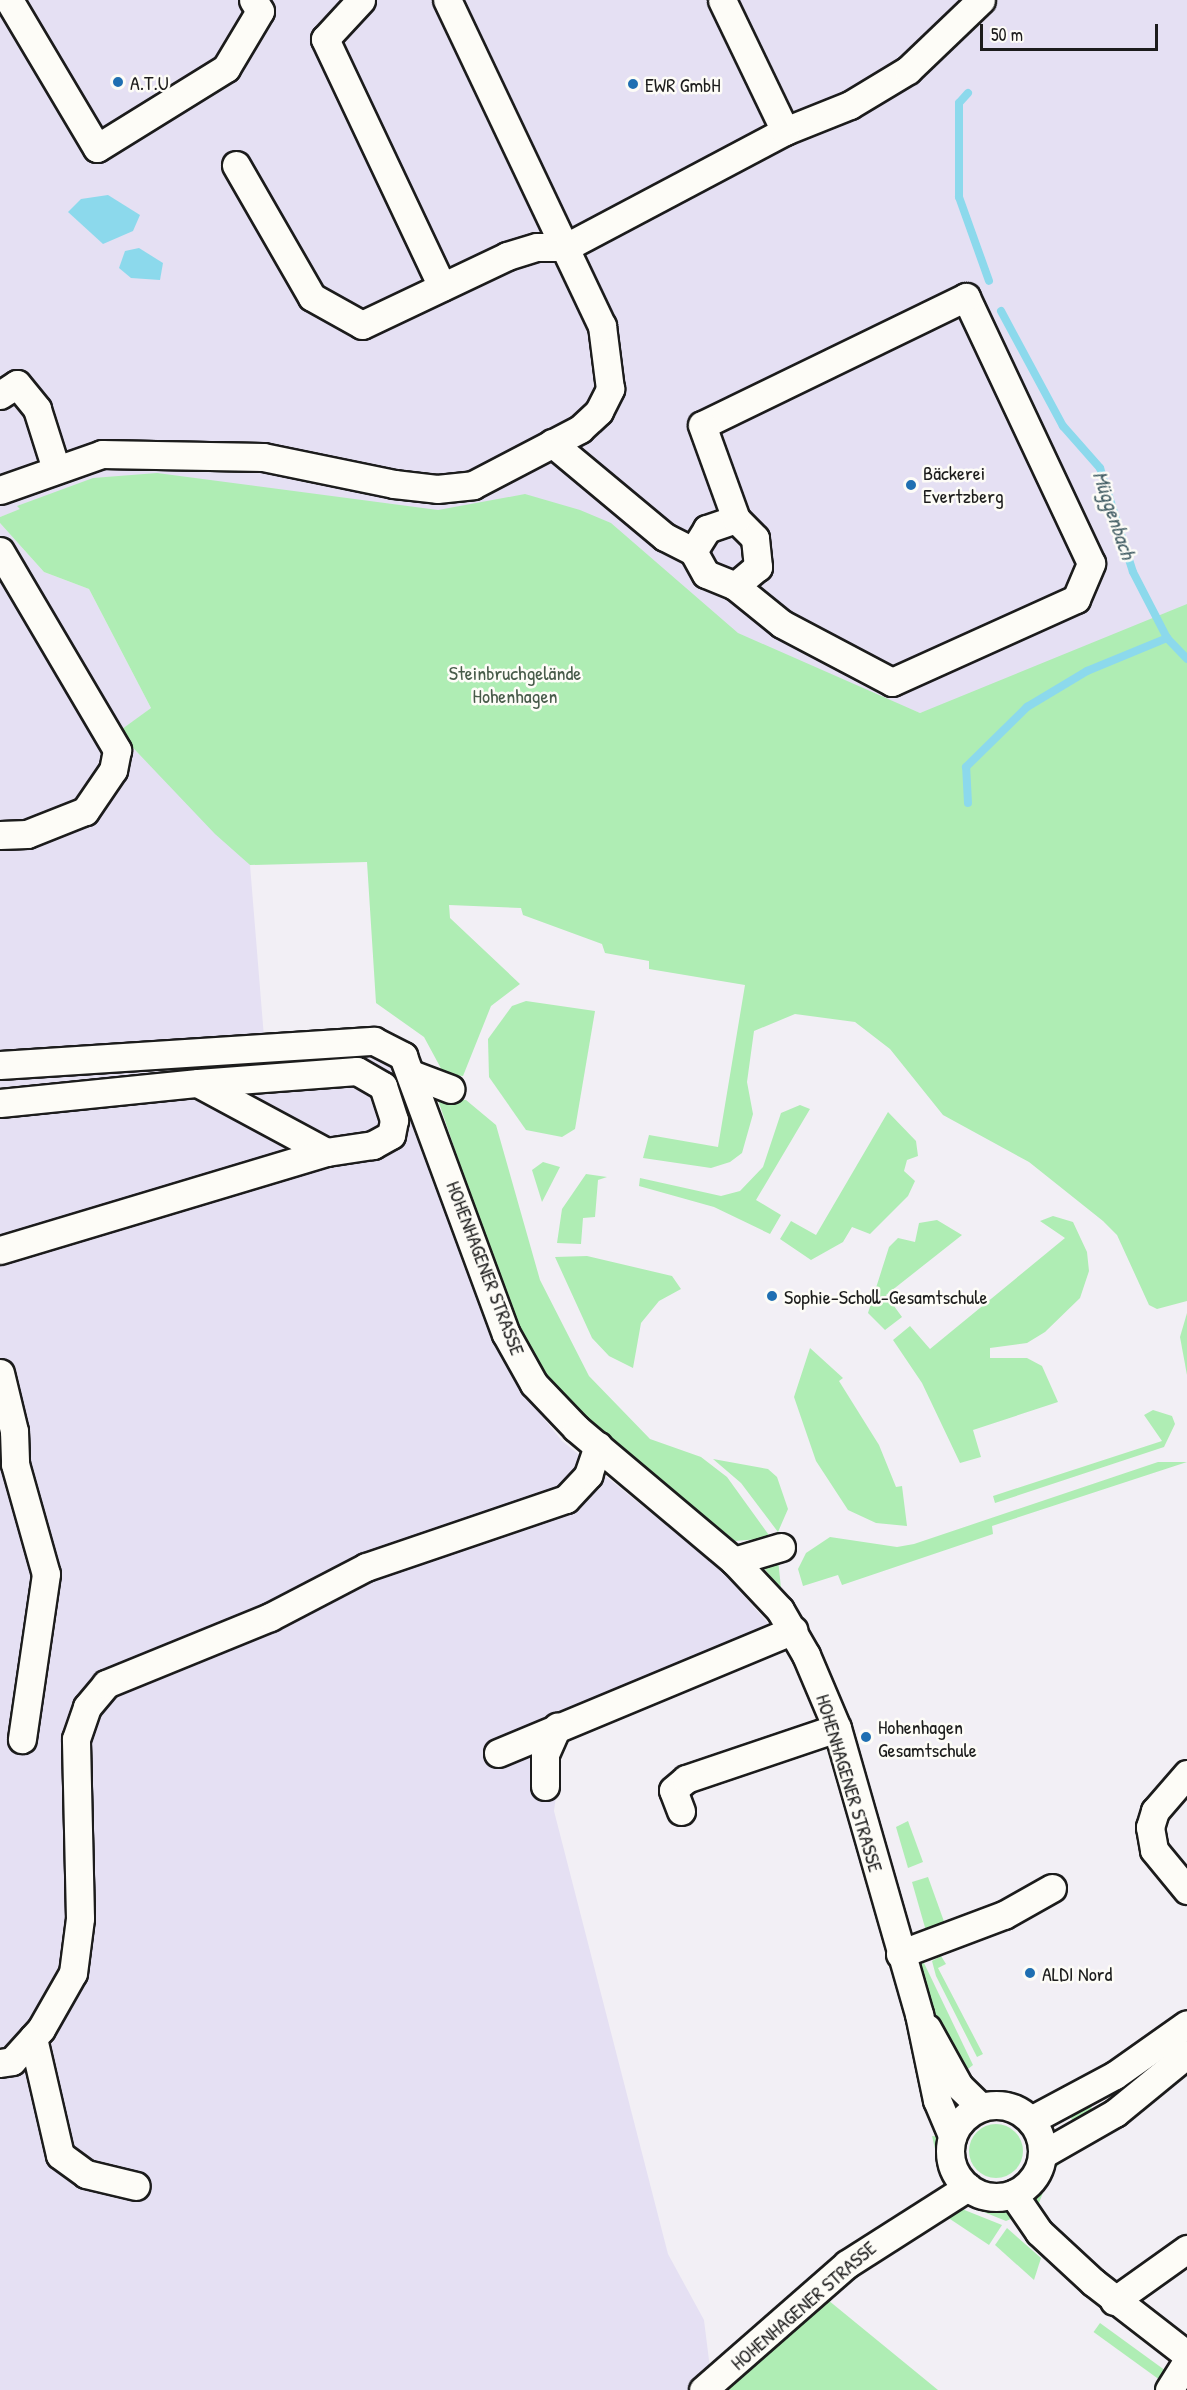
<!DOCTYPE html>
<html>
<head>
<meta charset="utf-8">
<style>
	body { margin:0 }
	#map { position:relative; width:1187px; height:2390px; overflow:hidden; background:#f2eff5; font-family:"Patrick Hand",sans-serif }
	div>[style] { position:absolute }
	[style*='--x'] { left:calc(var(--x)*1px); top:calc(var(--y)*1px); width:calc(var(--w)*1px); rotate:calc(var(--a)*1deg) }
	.built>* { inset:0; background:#e5e0f3 }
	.green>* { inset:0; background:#afedb4; transform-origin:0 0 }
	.round { border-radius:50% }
	.water>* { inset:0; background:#8cd9ec }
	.stream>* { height:8px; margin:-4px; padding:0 4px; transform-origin:4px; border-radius:4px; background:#8cd9ec }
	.roads { filter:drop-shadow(2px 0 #1c1c1c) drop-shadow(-2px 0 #1c1c1c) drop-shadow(0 2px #1c1c1c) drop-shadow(0 -2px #1c1c1c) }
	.minor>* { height:27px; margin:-13.5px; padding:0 13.5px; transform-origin:13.5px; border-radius:13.5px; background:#fdfcf7 }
	.minor>.ring { margin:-13.5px; padding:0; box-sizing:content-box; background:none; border:27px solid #fdfcf7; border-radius:50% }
	.dots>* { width:16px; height:16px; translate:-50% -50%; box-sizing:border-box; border:3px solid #fdfcf7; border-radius:50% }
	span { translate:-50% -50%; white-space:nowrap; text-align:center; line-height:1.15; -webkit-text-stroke:5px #fdfcf7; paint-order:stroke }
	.poi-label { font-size:20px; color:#1c1c1c }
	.left { translate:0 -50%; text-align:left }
	.park-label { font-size:20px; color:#485b4a }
	.street-label { font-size:20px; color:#1c1c1c }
	.water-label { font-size:21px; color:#435e65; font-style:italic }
	.scale { position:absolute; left:980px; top:24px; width:178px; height:27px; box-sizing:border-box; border:3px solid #1c1c1c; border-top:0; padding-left:8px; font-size:18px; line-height:21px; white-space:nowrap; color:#1c1c1c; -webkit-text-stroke:4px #fdfcf7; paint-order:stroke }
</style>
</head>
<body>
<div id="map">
	<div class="built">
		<i style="clip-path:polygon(0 0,1187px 0,1187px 624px,920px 713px,438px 516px,24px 508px,0 517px)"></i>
		<i style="clip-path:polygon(0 523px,44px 572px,89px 589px,151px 708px,118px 733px,250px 865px,266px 1062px,365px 1056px,394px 1068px,521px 1390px,562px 1441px,718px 1567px,784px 1641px,563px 1742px,554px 1811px,668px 2254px,704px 2320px,712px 2384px,703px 2390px,0 2390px)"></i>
	</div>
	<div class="green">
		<i style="clip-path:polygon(157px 473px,438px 510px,525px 494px,580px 510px,611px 523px,738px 633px,920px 713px,1187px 604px,1187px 1301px,1157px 1309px,1149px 1305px,1117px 1235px,1103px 1221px,1029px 1162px,943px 1115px,890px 1049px,855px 1022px,795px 1014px,754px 1031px,747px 1082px,753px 1114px,742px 1153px,730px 1162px,711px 1168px,643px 1158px,649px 1135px,718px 1147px,745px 985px,649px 969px,649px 961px,605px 953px,602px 944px,523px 915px,521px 908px,449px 905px,450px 918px,520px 984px,491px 1006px,463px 1076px,444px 1074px,424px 1037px,376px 1003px,367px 862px,250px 865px,215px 834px,118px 732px,151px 708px,89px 589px,44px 572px,0 523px,0 517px,20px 509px,17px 506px,93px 478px)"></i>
		<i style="clip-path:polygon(526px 1001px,595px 1011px,575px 1129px,562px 1137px,526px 1130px,489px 1077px,488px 1039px,512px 1006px)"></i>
		<i style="clip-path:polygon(438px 1100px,466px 1100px,496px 1125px,540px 1280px,589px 1376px,650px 1439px,701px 1457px,727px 1477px,771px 1538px,735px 1541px,564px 1400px,515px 1326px)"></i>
		<i style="clip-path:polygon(800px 1105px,810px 1109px,756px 1200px,781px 1215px,770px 1234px,714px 1207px,639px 1186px,640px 1178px,721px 1196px,740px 1191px,763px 1167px,781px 1113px)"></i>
		<i style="clip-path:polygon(888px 1112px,916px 1141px,918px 1156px,907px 1160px,904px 1171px,915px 1181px,908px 1196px,870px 1234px,852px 1227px,843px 1242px,811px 1260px,780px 1239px,791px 1221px,816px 1235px)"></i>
		<i style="clip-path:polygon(543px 1162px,560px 1167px,542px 1202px,532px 1170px)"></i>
		<i style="clip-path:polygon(586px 1174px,607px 1177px,598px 1180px,595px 1217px,583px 1218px,581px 1244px,557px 1243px,562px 1209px)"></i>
		<i style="clip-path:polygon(1053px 1216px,1073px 1222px,1087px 1252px,1089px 1271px,1080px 1298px,1045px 1332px,1027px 1343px,990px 1348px,990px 1358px,1027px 1358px,1042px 1366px,1058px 1402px,973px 1430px,981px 1457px,960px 1463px,922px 1383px,893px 1340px,910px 1326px,930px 1349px,1065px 1238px,1040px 1221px)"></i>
		<i style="clip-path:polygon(937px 1220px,962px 1235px,886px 1295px,902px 1317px,885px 1330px,868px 1313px,889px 1247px,898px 1238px,915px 1242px,919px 1223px)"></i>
		<i style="clip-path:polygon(587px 1256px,672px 1276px,681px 1289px,659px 1301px,641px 1323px,633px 1368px,609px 1356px,592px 1338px,555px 1257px)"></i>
		<i style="clip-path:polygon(1187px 1313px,1187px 1375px,1180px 1337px)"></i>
		<i style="clip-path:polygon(810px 1348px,843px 1378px,839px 1381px,879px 1445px,896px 1487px,902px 1486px,907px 1526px,876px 1523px,848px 1510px,816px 1461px,794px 1397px)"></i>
		<i style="clip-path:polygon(1153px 1410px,1172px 1416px,1175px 1424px,1164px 1447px,995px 1503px,993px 1496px,1162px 1441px,1144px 1415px)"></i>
		<i style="clip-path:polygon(713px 1459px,768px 1469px,777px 1477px,788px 1509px,778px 1532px,741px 1483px)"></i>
		<i style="clip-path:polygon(1158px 1462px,1187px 1462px,992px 1526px,993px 1534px,842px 1585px,838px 1575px,803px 1586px,798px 1569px,806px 1553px,830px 1537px,897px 1547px,914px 1544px)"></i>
		<i style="clip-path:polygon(778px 1559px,781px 1588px,786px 1597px,761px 1564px)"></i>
		<i style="clip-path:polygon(908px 1821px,923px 1862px,908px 1868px,896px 1827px)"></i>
		<i style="clip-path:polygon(928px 1877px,946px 1927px,926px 1931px,912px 1882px)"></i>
		<i style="clip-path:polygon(941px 1956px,946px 1964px,938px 1968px,983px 2054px,977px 2057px,936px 1976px,932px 1961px)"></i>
		<i style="clip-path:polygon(924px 1963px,973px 2065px,963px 2073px,937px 2024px,918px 1965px)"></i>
		<i style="clip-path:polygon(1092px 2101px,1091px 2112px,1074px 2128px,1069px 2110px)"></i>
		<i class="round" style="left:969px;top:2124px;width:54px;height:54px"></i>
		<i style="clip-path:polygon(932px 2136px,943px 2137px,947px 2183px,936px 2153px)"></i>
		<i style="clip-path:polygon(1064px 2154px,1066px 2158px,1051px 2172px,1037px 2208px,1035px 2192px,1047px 2170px)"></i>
		<i style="clip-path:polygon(971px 2199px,1004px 2210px,1013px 2218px,1006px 2221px,974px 2208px)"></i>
		<i style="clip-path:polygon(957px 2207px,1002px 2225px,989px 2245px,944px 2215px)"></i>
		<i style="clip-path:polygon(1007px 2228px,1041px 2258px,1034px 2280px,995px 2245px)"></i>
		<i style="clip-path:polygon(828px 2300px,938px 2390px,703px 2390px)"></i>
		<i style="left:1100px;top:2323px;width:82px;height:11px;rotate:36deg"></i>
	</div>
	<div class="water">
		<i style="clip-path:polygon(108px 195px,140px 215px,133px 231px,103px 244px,68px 212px,81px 199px)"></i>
		<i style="clip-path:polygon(139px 248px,163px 263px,160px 280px,131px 278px,119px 268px,125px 251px)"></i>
	</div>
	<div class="stream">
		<i style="--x:968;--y:93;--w:13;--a:132"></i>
		<i style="--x:959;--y:103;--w:94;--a:90"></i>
		<i style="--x:959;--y:197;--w:89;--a:70.3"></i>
		<i style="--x:1001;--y:311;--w:131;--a:61.7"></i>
		<i style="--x:1063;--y:426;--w:56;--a:48.6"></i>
		<i style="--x:1100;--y:468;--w:109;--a:72.4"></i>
		<i style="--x:1133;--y:572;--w:74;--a:62.7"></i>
		<i style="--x:1167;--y:638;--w:29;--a:46"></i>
		<i style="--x:968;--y:803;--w:36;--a:-93"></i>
		<i style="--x:966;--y:767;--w:86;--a:-44.5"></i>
		<i style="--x:1027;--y:707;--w:70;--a:-31"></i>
		<i style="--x:1087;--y:671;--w:87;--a:-22.4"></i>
	</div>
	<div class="roads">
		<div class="minor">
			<i style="--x:9;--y:0;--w:172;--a:59.3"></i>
			<i style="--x:97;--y:148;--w:152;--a:-31.8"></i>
			<i style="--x:226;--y:68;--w:66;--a:-59.2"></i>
			<i style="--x:260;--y:11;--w:13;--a:-122"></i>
			<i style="--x:361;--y:0;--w:53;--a:132.7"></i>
			<i style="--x:325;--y:39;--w:274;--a:64.7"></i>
			<i style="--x:785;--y:131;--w:70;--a:-21.8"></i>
			<i style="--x:850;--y:105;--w:68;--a:-31.1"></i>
			<i style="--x:908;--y:70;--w:101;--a:-43.8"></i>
			<i style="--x:236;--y:165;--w:152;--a:60.1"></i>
			<i style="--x:312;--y:297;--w:57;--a:29.2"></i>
			<i style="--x:362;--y:325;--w:161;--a:-25.4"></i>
			<i style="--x:507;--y:256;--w:31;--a:-17"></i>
			<i style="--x:537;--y:247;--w:29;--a:0"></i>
			<i style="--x:566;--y:247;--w:248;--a:-27.9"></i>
			<i style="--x:785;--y:131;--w:145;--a:-115.7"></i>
			<i style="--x:0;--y:395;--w:20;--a:-33"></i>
			<i style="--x:17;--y:384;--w:32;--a:51"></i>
			<i style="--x:37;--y:409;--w:63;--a:72.4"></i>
			<i style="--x:552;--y:443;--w:147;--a:39.8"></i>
			<i style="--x:665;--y:537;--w:31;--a:27"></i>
			<i style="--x:693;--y:551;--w:26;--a:61"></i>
			<i style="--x:706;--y:574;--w:31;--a:22"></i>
			<i style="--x:735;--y:586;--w:30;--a:-40"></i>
			<i style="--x:758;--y:567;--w:29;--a:-96"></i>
			<i style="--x:755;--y:538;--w:27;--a:-135"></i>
			<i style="--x:736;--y:519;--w:31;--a:161"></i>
			<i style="--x:707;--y:529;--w:26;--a:122"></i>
			<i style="--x:0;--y:490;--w:108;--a:-19.4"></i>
			<i style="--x:102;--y:454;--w:161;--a:1.1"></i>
			<i style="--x:263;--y:457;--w:134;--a:11.6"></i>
			<i style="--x:394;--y:484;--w:43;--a:6.6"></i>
			<i style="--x:437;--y:489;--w:36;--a:-6"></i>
			<i style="--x:473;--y:485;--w:121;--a:-27.6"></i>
			<i style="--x:580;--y:429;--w:26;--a:-43"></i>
			<i style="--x:599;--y:411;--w:25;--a:-63"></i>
			<i style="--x:610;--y:389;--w:64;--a:-97.2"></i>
			<i style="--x:602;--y:326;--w:361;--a:-115.4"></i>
			<i style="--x:0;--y:551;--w:231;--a:59.5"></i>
			<i style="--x:117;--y:750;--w:20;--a:101"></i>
			<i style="--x:113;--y:770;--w:50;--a:124.3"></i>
			<i style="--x:85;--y:811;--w:62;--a:158.4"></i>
			<i style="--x:27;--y:834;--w:27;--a:178"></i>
			<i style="--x:735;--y:586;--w:60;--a:39"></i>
			<i style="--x:782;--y:624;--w:124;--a:27.8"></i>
			<i style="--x:892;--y:682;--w:202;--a:-24.3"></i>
			<i style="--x:1076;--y:599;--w:39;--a:-67"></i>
			<i style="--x:1091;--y:563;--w:294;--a:-115.2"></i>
			<i style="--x:966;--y:297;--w:293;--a:154.1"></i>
			<i style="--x:702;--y:425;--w:100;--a:70.1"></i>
			<i style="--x:0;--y:1065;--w:375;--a:-3.7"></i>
			<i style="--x:374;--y:1041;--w:33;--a:27"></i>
			<i style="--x:403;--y:1056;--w:296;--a:69.7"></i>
			<i style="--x:506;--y:1334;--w:57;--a:60.8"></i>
			<i style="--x:534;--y:1384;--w:61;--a:46.3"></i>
			<i style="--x:576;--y:1428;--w:207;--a:40.1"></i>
			<i style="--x:734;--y:1561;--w:67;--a:46.8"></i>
			<i style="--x:780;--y:1610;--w:52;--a:60"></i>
			<i style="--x:806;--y:1655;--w:79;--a:67"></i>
			<i style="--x:837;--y:1728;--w:298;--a:74"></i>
			<i style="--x:919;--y:2014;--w:88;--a:78.2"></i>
			<i style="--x:937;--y:2100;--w:39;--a:67"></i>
			<i style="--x:414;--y:1075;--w:39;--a:21"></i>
			<i style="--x:0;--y:1103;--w:199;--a:-5.8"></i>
			<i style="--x:198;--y:1083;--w:159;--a:-4.3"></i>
			<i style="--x:357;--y:1071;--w:30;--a:30"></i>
			<i style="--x:383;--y:1086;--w:36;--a:72"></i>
			<i style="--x:394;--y:1120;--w:15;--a:101"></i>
			<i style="--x:391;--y:1135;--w:21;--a:151"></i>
			<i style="--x:373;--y:1145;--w:48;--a:171.5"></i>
			<i style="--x:326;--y:1152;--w:145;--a:-151.7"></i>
			<i style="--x:0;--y:1250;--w:340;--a:-16.7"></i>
			<i style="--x:0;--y:1373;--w:60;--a:76.4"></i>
			<i style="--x:14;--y:1431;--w:33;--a:88"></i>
			<i style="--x:15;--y:1464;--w:114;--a:74.3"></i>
			<i style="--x:46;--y:1574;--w:167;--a:98.3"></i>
			<i style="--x:734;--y:1561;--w:49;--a:-16.6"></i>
			<i style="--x:498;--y:1753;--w:320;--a:-22.6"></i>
			<i style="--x:1187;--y:1774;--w:49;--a:130.9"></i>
			<i style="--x:1155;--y:1811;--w:17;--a:107"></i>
			<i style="--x:1150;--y:1827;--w:23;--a:80"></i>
			<i style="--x:1154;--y:1850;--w:52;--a:50.5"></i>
			<i style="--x:545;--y:1786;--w:32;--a:-90"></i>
			<i style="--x:545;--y:1754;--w:30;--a:-66"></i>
			<i style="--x:681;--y:1811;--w:22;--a:-111"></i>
			<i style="--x:673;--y:1790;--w:17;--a:-40"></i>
			<i style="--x:686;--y:1779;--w:159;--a:-18.7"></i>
			<i style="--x:900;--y:1954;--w:111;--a:-20.6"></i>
			<i style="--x:1004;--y:1915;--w:55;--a:-29.4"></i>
			<i style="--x:927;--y:2028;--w:66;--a:61.1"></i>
			<i style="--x:959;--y:2086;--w:30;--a:44"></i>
			<i style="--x:33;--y:2038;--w:120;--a:77"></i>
			<i style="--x:60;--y:2155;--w:32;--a:36"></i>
			<i style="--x:86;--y:2174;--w:51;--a:13.5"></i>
			<i style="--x:0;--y:2063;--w:12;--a:-9"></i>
			<i style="--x:12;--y:2061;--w:43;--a:-47.8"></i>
			<i style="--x:41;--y:2029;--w:64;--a:-60.3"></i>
			<i style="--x:73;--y:1973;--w:55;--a:-82.7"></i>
			<i style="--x:80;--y:1918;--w:179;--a:-91.3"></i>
			<i style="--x:76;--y:1739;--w:34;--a:-71"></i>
			<i style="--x:87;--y:1707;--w:30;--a:-50"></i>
			<i style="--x:106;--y:1684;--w:177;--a:-22.2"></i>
			<i style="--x:270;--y:1617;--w:108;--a:-27.5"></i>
			<i style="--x:366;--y:1567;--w:211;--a:-18.8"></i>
			<i style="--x:566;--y:1499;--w:33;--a:-47"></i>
			<i style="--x:588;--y:1475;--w:31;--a:-71"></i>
			<i class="ring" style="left:950px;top:2105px;width:65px;height:65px"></i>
			<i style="--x:1031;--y:2120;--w:95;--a:-28.2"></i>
			<i style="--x:1115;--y:2075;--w:88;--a:-35.3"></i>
			<i style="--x:1043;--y:2154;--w:83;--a:-29.7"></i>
			<i style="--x:1115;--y:2113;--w:93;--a:-39.3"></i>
			<i style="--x:1013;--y:2194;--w:46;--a:55.6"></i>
			<i style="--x:1039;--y:2232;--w:74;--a:42.8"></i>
			<i style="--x:1093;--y:2282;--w:119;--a:37.8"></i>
			<i style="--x:1114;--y:2301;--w:90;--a:-35.5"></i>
			<i style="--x:703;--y:2390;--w:191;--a:-41.2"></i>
			<i style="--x:847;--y:2264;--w:143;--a:-32.5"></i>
			<i style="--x:1169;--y:2390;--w:34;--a:-58"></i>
		</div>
	</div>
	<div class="dots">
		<i style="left:118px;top:82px;background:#1f6fb2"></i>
		<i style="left:633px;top:84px;background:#1f6fb2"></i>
		<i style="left:911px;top:485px;background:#1f6fb2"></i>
		<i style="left:772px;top:1296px;background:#1f6fb2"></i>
		<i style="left:866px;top:1737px;background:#1f6fb2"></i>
		<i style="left:1030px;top:1973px;background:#1f6fb2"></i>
	</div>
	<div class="poi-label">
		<span class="left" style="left:130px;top:82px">A.T.U</span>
		<span class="left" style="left:645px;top:84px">EWR GmbH</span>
		<span class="left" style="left:923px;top:484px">Bäckerei<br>Evertzberg</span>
		<span class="left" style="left:784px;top:1296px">Sophie-Scholl-Gesamtschule</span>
		<span class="left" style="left:878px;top:1738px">Hohenhagen<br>Gesamtschule</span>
		<span class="left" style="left:1042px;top:1973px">ALDI Nord</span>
	</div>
	<div class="park-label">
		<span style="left:515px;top:684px">Steinbruchgelände<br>Hohenhagen</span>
	</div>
	<div class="street-label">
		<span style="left:486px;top:1268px;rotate:69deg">HOHENHAGENER STRASSE</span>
		<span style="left:850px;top:1783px;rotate:73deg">HOHENHAGENER STRASSE</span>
		<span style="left:803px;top:2305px;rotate:-41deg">HOHENHAGENER STRASSE</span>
	</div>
	<div class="water-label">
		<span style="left:1114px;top:515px;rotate:71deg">Müggenbach</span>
	</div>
	<div class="scale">50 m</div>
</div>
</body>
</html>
